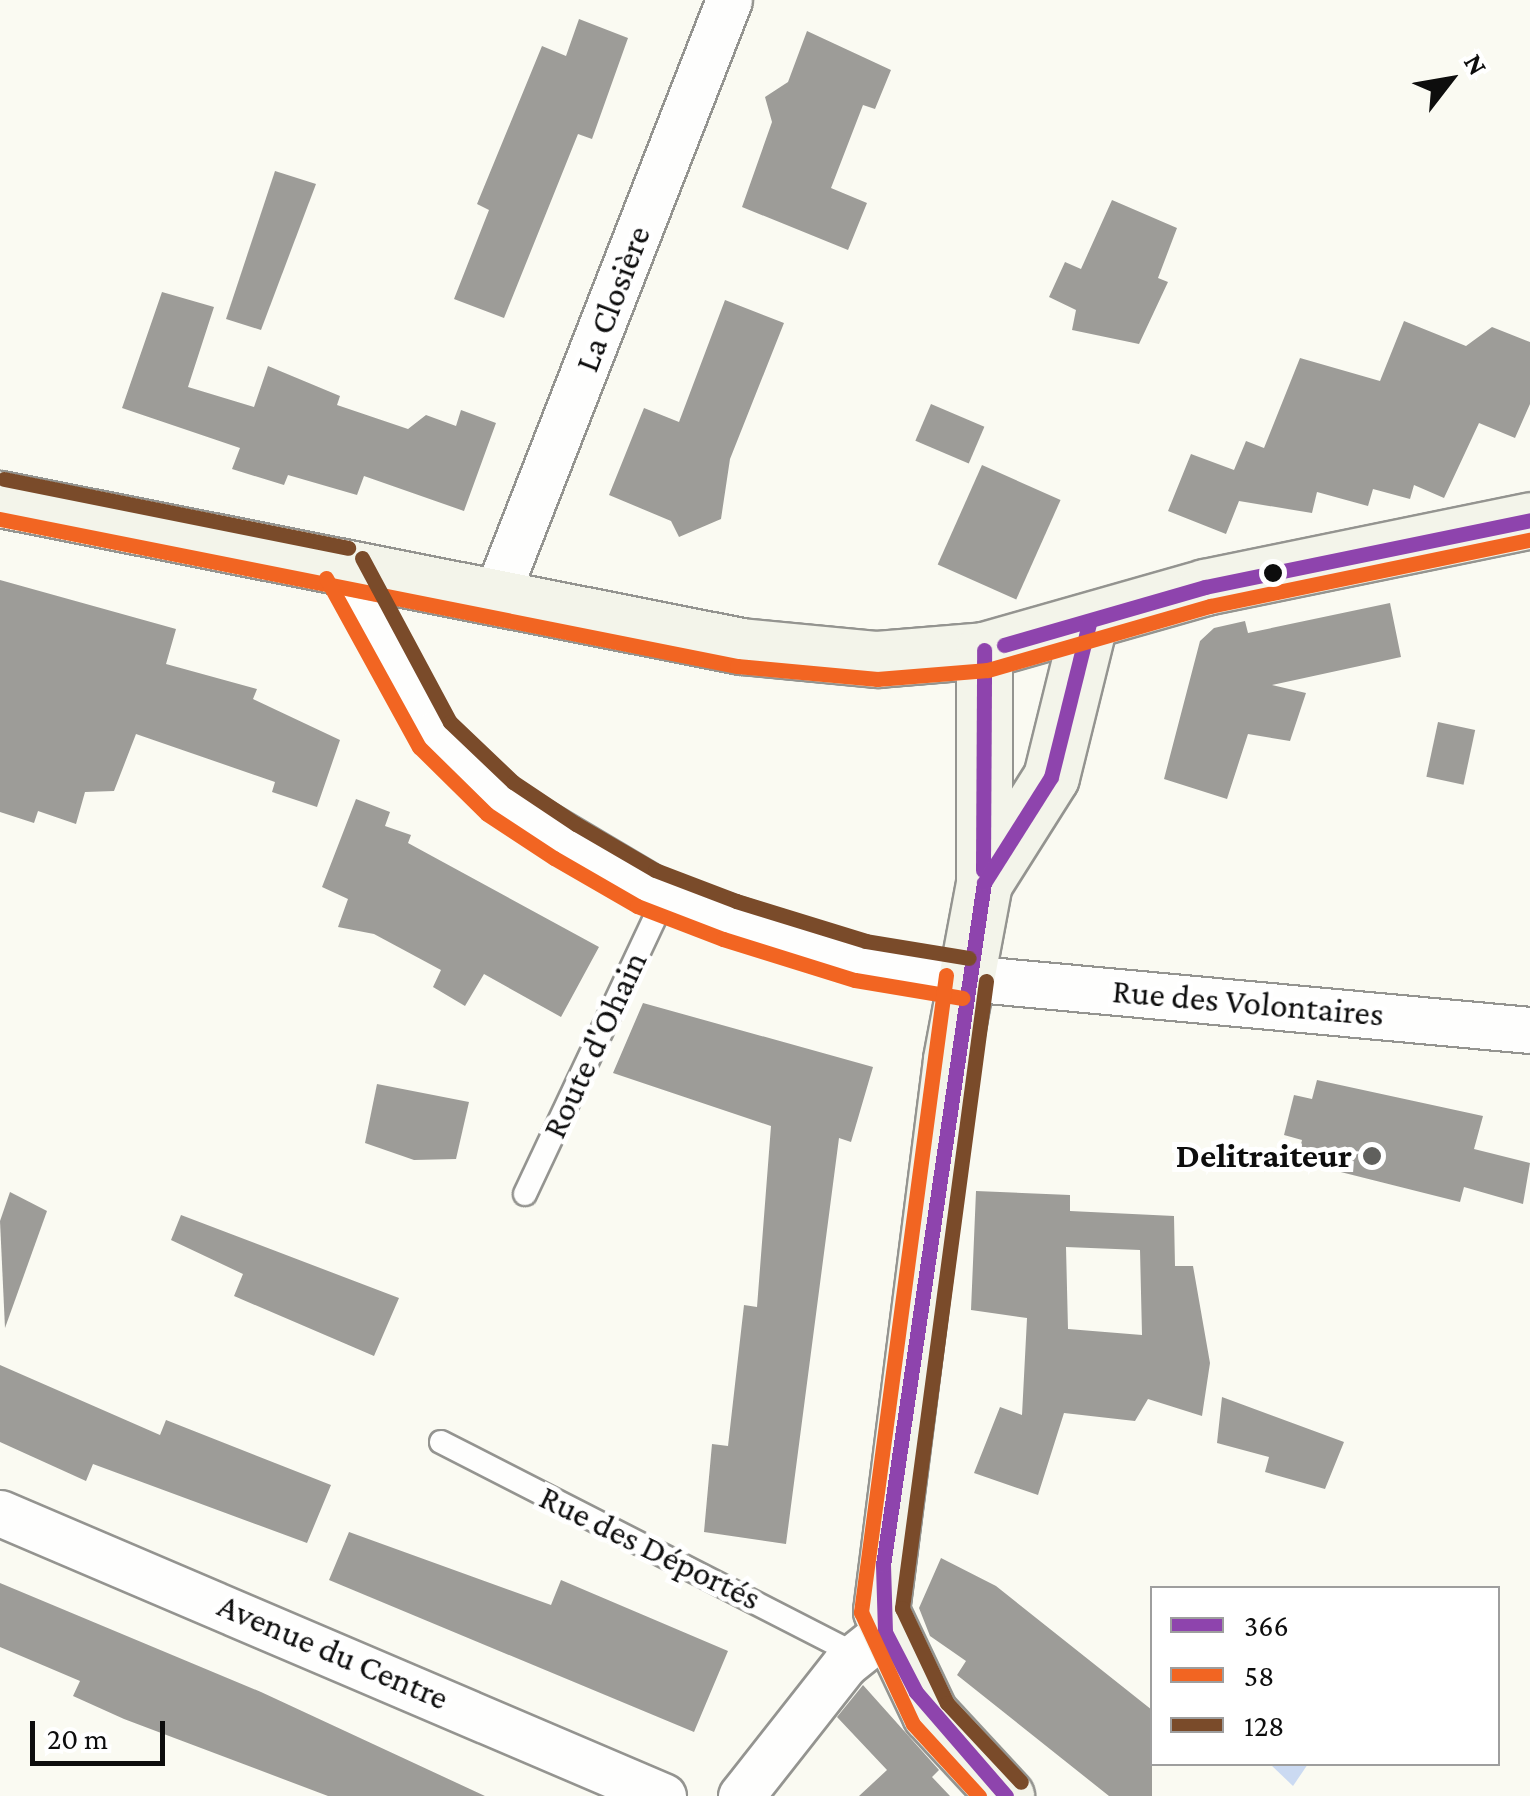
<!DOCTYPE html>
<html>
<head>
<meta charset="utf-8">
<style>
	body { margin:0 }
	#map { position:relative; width:1530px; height:1796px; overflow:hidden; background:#fafaf2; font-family:"Crimson Pro",serif }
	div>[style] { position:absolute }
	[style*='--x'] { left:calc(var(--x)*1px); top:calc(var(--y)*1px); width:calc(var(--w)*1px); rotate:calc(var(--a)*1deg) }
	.water>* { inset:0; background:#cbdaf2 }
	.building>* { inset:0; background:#9d9c98; transform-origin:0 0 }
	.roads { filter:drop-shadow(2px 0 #949490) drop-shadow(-2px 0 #949490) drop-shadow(0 2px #949490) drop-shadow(0 -2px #949490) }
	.lane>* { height:22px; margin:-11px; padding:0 11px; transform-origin:11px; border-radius:11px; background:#fefefd }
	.street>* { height:45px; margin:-22.5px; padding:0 22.5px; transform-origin:22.5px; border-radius:22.5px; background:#fefefd }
	.secondary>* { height:55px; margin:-27.5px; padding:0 27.5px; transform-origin:27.5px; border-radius:27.5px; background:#f3f4ea }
	.bus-1>* { height:15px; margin:-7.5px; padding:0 7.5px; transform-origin:7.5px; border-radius:7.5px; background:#8e44ad }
	.bus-2>* { height:15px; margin:-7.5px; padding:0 7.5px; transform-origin:7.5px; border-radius:7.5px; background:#f26522 }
	.bus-3>* { height:15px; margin:-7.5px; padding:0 7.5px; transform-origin:7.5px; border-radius:7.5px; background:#7a4b2a }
	.dots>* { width:28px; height:28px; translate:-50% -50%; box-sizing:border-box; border:5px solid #fff; border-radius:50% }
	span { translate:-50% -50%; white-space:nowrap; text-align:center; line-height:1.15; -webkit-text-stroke:10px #fff; paint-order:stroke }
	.street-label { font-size:35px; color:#0d0d0d }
	.poi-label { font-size:35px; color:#0d0d0d; font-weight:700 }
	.right { translate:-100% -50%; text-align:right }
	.legend { position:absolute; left:1150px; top:1586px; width:350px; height:180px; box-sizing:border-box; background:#fff; border:2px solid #9e9e9e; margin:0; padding:12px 18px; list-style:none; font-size:30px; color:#0d0d0d }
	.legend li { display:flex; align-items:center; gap:20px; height:50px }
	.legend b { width:50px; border:2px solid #9e9e9e }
	.north { position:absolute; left:1400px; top:30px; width:100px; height:100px; -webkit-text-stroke:8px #fff; paint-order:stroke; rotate:59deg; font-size:28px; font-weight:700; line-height:40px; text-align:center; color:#0d0d0d }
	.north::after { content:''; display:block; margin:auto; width:35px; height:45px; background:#0d0d0d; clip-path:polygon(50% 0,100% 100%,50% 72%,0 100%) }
	.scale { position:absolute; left:30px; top:1721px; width:135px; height:45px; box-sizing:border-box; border:5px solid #0d0d0d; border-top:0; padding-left:12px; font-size:30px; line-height:35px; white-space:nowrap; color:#0d0d0d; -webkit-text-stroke:8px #fff; paint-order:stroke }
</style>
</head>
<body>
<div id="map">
	<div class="water">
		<i style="clip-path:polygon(1270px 1764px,1308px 1764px,1293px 1786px)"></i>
	</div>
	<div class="building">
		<i style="clip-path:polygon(579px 19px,628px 38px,592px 139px,578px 134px,504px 318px,454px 299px,489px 210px,477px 204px,542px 46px,566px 56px)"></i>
		<i style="clip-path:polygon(807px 31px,891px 70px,875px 109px,863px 105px,831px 188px,867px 203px,848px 250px,742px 207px,772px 122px,765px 97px,788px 82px)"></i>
		<i style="clip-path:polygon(275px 171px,316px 184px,261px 330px,226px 319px)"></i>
		<i style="clip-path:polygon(1112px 200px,1177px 228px,1158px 278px,1168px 282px,1139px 344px,1072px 330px,1076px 310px,1049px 297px,1065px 262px,1081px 269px)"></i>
		<i style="clip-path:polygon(162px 292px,214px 307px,188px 387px,254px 407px,268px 366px,340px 396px,337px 405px,408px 429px,426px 415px,456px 426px,461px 410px,496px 423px,464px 511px,364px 476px,357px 495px,288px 475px,284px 485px,232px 469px,240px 448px,122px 408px)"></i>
		<i style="clip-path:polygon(725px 300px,784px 323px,730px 459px,721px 519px,679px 537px,671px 521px,609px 495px,644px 408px,679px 422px)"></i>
		<i style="clip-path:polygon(1404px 321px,1466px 346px,1492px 327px,1530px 342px,1530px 404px,1515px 438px,1479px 423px,1444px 498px,1414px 485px,1410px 499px,1373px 489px,1368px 506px,1317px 492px,1312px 513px,1239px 501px,1226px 534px,1168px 511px,1191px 454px,1234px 470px,1246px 441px,1264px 448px,1300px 358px,1380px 381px)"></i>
		<i style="left:931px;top:404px;width:58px;height:40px;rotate:23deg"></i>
		<i style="left:982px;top:465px;width:86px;height:109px;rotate:24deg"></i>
		<i style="clip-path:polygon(0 580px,176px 629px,166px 664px,257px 689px,253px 699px,340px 740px,317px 807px,272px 792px,275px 782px,136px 734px,114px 791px,85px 792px,76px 824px,38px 811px,34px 823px,0 812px)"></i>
		<i style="clip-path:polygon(1390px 603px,1401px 657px,1272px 685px,1306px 693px,1290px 741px,1248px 734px,1227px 799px,1164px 779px,1200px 641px,1214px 628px,1245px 621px,1248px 633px)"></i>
		<i style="left:1438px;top:722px;width:38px;height:56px;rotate:12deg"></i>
		<i style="clip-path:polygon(356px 799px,390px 812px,385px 826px,411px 835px,408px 843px,599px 947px,561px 1017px,484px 974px,465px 1006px,433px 987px,441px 970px,374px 934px,338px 927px,348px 899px,322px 887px)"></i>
		<i style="clip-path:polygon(643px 1003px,873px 1067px,851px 1142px,839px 1138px,786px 1544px,704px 1532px,712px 1444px,728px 1446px,744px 1305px,757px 1307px,771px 1126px,613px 1073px)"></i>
		<i style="clip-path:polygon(1317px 1080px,1483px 1116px,1474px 1149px,1530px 1163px,1523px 1204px,1464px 1187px,1460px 1202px,1297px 1161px,1302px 1140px,1284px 1135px,1294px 1095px,1312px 1099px)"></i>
		<i style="clip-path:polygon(377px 1084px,469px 1102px,456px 1159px,414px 1160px,365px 1143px)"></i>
		<i style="clip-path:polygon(evenodd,976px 1191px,1070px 1195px,1070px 1211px,1174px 1216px,1175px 1266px,1193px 1266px,1210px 1363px,1202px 1416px,1148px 1399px,1135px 1421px,1064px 1413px,1038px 1495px,974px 1473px,1000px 1407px,1022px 1415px,1027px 1318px,971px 1310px,976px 1191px,1066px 1247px,1140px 1250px,1142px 1335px,1068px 1329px,1066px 1247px)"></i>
		<i style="clip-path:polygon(10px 1192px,47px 1211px,5px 1328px,0 1221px)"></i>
		<i style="clip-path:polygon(181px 1215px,399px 1298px,374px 1356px,234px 1296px,243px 1274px,171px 1240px)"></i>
		<i style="clip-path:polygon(0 1365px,160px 1435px,166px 1420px,331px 1485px,307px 1543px,93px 1464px,86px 1481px,0 1442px)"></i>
		<i style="clip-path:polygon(1222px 1397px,1344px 1442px,1325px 1489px,1265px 1472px,1269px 1457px,1217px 1443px)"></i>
		<i style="clip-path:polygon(349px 1532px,551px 1605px,561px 1580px,728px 1651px,694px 1732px,329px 1580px)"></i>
		<i style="clip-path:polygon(941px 1558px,996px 1586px,1152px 1710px,1152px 1796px,1109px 1796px,957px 1675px,966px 1661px,930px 1636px,919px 1608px)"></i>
		<i style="clip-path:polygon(0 1583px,261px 1692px,485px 1796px,328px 1796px,124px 1719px,73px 1696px,80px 1681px,0 1647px)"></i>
		<i style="clip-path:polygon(863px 1685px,939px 1770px,932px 1777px,950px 1796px,859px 1796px,887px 1770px,837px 1717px)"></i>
	</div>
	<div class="roads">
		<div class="lane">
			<i style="--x:525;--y:1194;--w:329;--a:-64.8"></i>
			<i style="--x:441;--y:1442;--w:468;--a:27.1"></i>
		</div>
		<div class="street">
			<i style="--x:344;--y:568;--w:189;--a:61.5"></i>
			<i style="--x:434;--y:734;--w:92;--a:44.1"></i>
			<i style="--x:500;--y:798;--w:192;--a:30.7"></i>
			<i style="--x:665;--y:896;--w:206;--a:18.3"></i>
			<i style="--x:861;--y:961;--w:106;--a:9.2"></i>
			<i style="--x:966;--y:978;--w:566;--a:5.27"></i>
			<i style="--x:495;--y:598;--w:642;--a:-68.63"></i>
			<i style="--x:0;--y:1513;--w:721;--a:23.12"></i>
			<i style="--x:741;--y:1796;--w:168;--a:-51.8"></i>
			<i style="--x:845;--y:1664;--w:51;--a:-38.7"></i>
		</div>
		<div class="secondary">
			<i style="--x:0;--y:499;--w:755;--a:11.22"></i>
			<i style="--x:741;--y:646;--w:137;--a:5.5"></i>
			<i style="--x:877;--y:659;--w:107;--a:-4.8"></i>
			<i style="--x:984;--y:650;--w:230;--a:-15.9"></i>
			<i style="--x:1205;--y:587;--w:332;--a:-11.6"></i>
			<i style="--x:984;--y:650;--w:233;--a:90"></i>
			<i style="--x:984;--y:883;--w:180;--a:100.6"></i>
			<i style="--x:951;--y:1060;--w:555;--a:97.24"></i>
			<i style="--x:881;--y:1611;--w:114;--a:64.6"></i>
			<i style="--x:930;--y:1714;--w:112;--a:47.2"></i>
			<i style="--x:984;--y:883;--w:125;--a:-57.7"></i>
			<i style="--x:1051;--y:777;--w:158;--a:-76.1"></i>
		</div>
	</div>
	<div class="bus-1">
		<i style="--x:1004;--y:645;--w:209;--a:-16.1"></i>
		<i style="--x:1205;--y:587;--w:332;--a:-11.6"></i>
		<i style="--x:983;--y:870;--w:220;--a:-89.7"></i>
		<i style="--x:1006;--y:1796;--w:138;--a:-130.9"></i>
		<i style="--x:916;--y:1692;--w:68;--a:-117.3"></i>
		<i style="--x:885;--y:1632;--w:67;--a:-91.7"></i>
		<i style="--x:883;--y:1565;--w:689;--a:-81.58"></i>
		<i style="--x:984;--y:883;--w:125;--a:-57.7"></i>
		<i style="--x:1051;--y:777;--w:158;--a:-76.1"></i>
	</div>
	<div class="bus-2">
		<i style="--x:0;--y:519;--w:752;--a:11.28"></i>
		<i style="--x:737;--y:666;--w:141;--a:5.3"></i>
		<i style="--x:877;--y:679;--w:111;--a:-4.6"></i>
		<i style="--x:988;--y:670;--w:231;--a:-16.1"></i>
		<i style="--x:1210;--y:606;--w:327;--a:-11.7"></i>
		<i style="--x:326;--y:578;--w:193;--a:61.2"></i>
		<i style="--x:419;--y:747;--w:95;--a:44.6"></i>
		<i style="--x:487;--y:814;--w:80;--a:33.3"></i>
		<i style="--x:554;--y:858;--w:96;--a:30"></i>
		<i style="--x:637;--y:906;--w:92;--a:21"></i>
		<i style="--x:723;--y:939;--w:138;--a:17.3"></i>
		<i style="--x:855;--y:980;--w:109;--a:9.5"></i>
		<i style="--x:946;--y:975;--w:643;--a:97.6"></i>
		<i style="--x:861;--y:1612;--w:123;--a:65.1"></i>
		<i style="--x:913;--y:1724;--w:98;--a:47.5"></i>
	</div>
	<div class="bus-3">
		<i style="--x:4;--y:479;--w:351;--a:11.3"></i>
		<i style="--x:362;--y:558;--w:186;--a:61.8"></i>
		<i style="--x:450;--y:722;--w:87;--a:43.6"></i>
		<i style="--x:513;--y:782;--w:76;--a:33.7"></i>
		<i style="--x:576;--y:824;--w:91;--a:30.2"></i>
		<i style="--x:655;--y:870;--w:87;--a:20.9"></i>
		<i style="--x:736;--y:901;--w:136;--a:17.1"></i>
		<i style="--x:866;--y:941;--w:104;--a:9.4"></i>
		<i style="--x:986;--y:981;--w:633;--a:97.63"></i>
		<i style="--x:902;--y:1608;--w:105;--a:64.7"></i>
		<i style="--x:947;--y:1703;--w:108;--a:46.9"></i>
	</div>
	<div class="dots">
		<i style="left:1273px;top:573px;background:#0d0d0d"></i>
		<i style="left:1372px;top:1156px;background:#60605d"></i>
	</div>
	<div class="street-label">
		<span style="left:613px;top:299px;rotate:-69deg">La Closière</span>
		<span style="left:1248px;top:1003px;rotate:5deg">Rue des Volontaires</span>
		<span style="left:595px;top:1045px;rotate:-65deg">Route d'Ohain</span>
		<span style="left:650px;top:1548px;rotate:26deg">Rue des Déportés</span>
		<span style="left:333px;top:1652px;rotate:23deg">Avenue du Centre</span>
	</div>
	<div class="poi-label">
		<span class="right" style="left:1352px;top:1156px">Delitraiteur</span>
	</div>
	<ul class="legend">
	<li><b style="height:12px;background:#8e44ad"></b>366</li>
	<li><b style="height:12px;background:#f26522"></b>58</li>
	<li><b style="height:12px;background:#7a4b2a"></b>128</li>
	</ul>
	<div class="north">N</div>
	<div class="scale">20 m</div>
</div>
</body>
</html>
